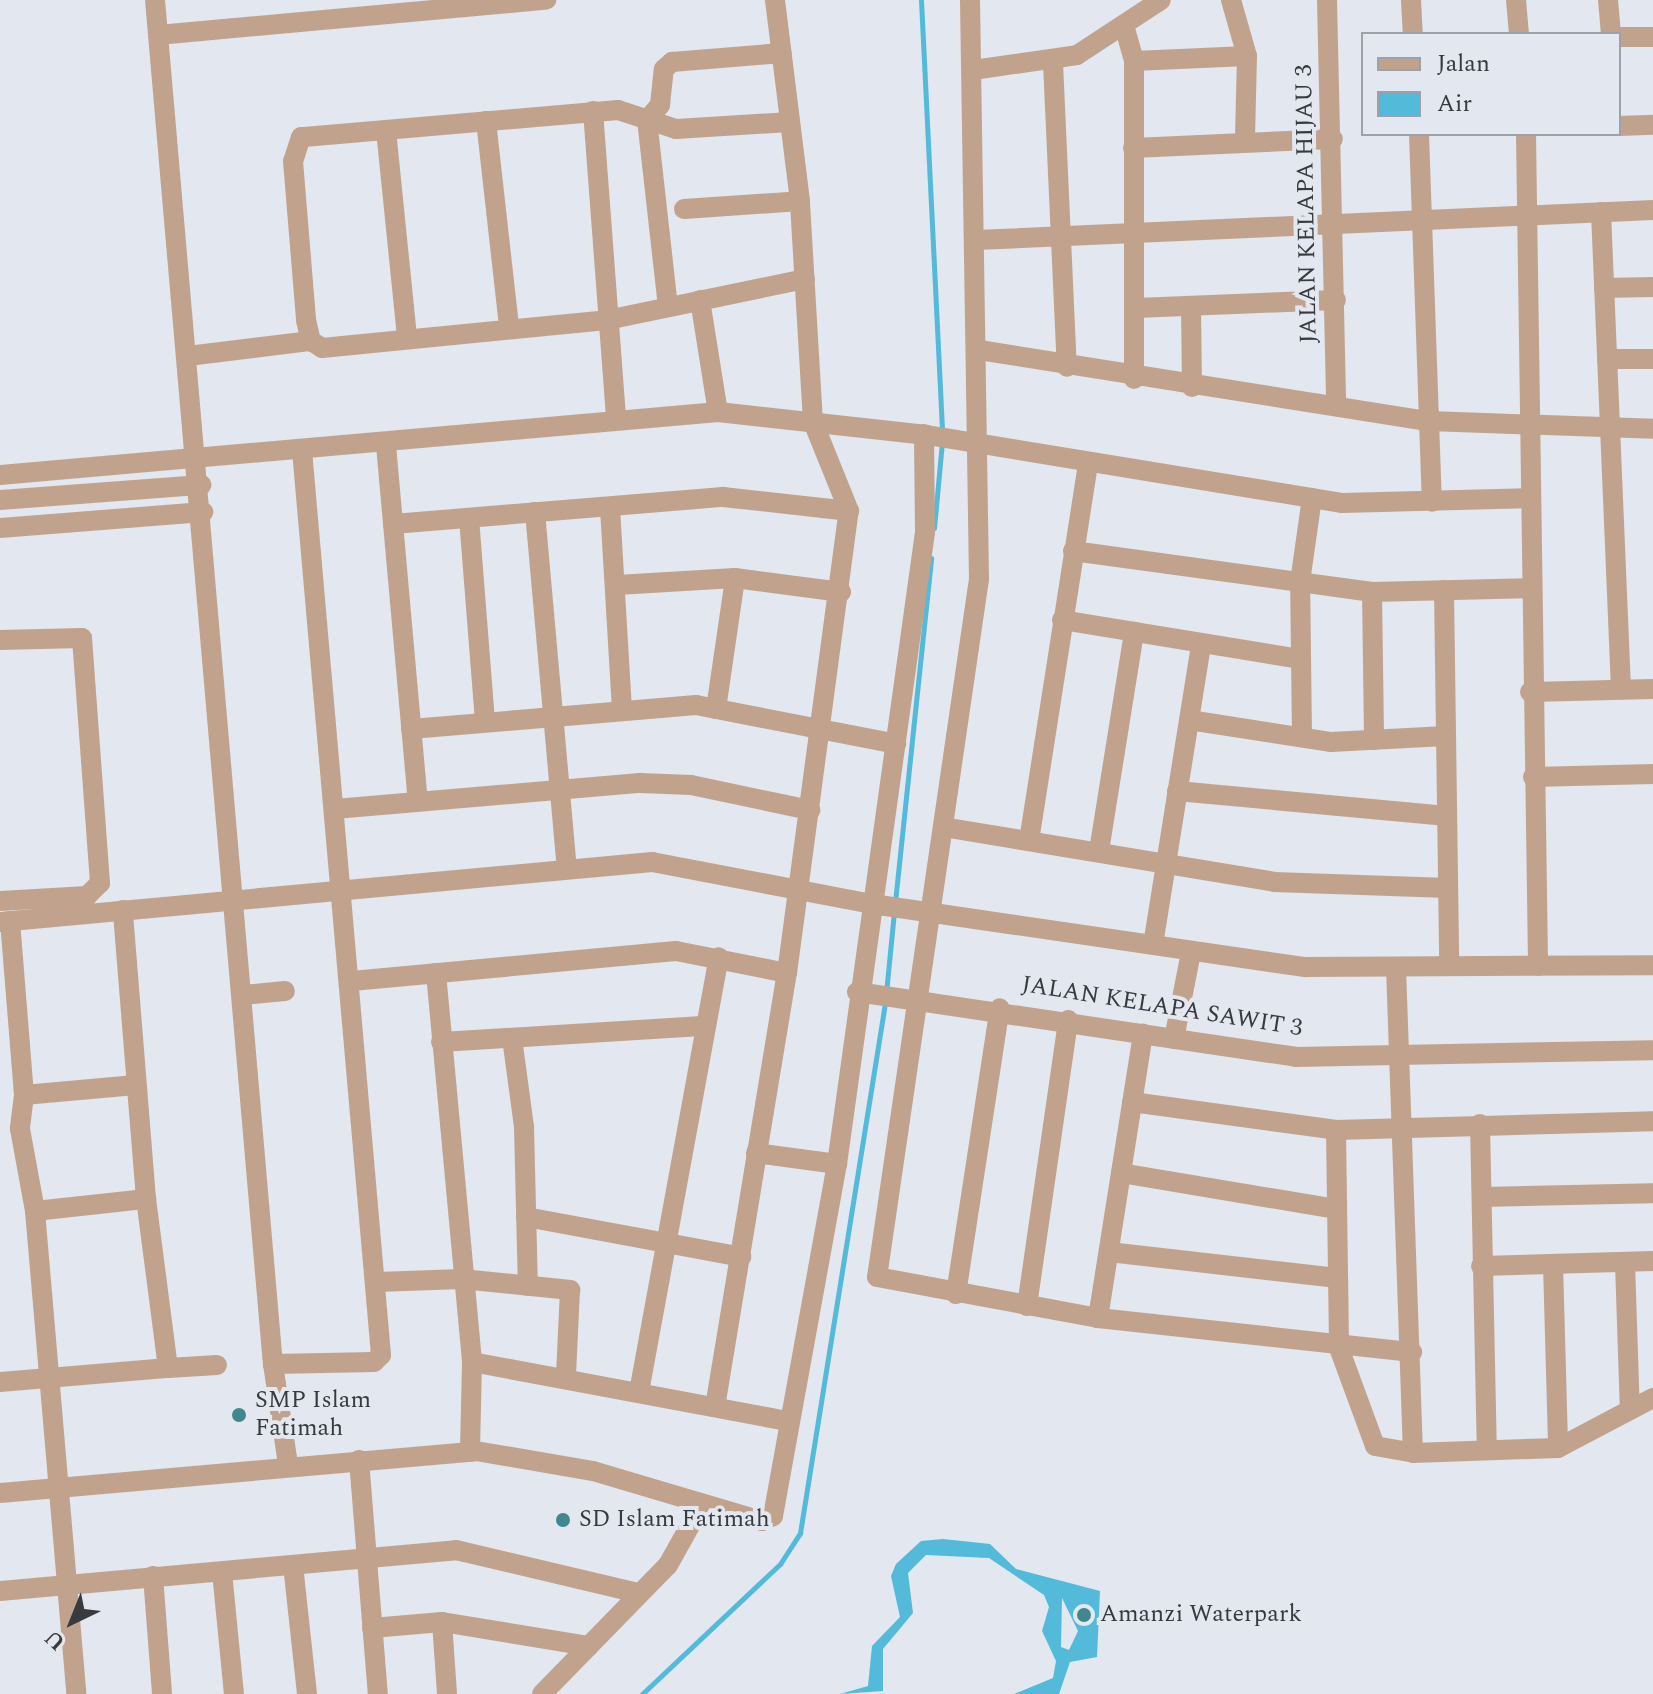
<!DOCTYPE html>
<html>
<head>
<meta charset="utf-8">
<style>
	body { margin:0 }
	#map { position:relative; width:1653px; height:1694px; overflow:hidden; background:#e2e7f0; font-family:Spectral,serif }
	div>[style] { position:absolute }
	[style*='--x'] { left:calc(var(--x)*1px); top:calc(var(--y)*1px); width:calc(var(--w)*1px); rotate:calc(var(--a)*1deg) }
	.water>* { inset:0; background:#53bad9 }
	.stream>* { height:5px; margin:-2.5px; padding:0 2.5px; transform-origin:2.5px; border-radius:2.5px; background:#53bad9 }
	.minor>* { height:20px; margin:-10px; padding:0 10px; transform-origin:10px; border-radius:10px; background:#c1a38d }
	.dots>* { width:22px; height:22px; translate:-50% -50%; box-sizing:border-box; border:4px solid #e2e7f0; border-radius:50% }
	span { translate:-50% -50%; white-space:nowrap; text-align:center; line-height:1.15; -webkit-text-stroke:8px #e2e7f0; paint-order:stroke }
	.street-label { font-size:24px; color:#383a3d }
	.poi-label { font-size:24px; color:#383a3d }
	.left { translate:0 -50%; text-align:left }
	.legend { position:absolute; left:1361px; top:32px; width:260px; height:104px; box-sizing:border-box; background:#e2e7f0; border:2px solid #9ea2a8; margin:0; padding:10px 14px; list-style:none; font-size:24px; color:#383a3d }
	.legend li { display:flex; align-items:center; gap:16px; height:40px }
	.legend b { width:40px; border:2px solid #9ea2a8 }
	.north { position:absolute; left:32px; top:1582px; width:80px; height:80px; -webkit-text-stroke:6px #e2e7f0; paint-order:stroke; rotate:223deg; font-size:22px; font-weight:700; line-height:32px; text-align:center; color:#383a3d }
	.north::after { content:''; display:block; margin:auto; width:28px; height:36px; background:#383a3d; clip-path:polygon(50% 0,100% 100%,50% 72%,0 100%) }
</style>
</head>
<body>
<div id="map">
	<div class="water">
		<i style="clip-path:polygon(evenodd,943px 1539px,990px 1544px,1016px 1569px,1100px 1591px,1097px 1657px,1070px 1662px,1059px 1694px,1014px 1694px,1053px 1678px,1056px 1661px,1042px 1631px,1049px 1607px,1044px 1595px,989px 1558px,926px 1555px,908px 1573px,913px 1613px,883px 1649px,883px 1691px,840px 1694px,868px 1686px,872px 1646px,900px 1617px,891px 1576px,896px 1564px,921px 1541px,943px 1539px,1062px 1598px,1078px 1631px,1069px 1650px,1061px 1647px,1062px 1598px)"></i>
	</div>
	<div class="stream">
		<i style="--x:921;--y:0;--w:433;--a:87.2"></i>
		<i style="--x:934;--y:528;--w:86;--a:-84.7"></i>
		<i style="--x:895;--y:902;--w:346;--a:-84"></i>
		<i style="--x:886;--y:993;--w:81;--a:-84.4"></i>
		<i style="--x:642;--y:1694;--w:190;--a:-43.3"></i>
		<i style="--x:780;--y:1564;--w:37;--a:-57"></i>
		<i style="--x:800;--y:1533;--w:537;--a:-80.89"></i>
	</div>
	<div class="minor">
		<i style="--x:155;--y:0;--w:1369;--a:85.06"></i>
		<i style="--x:273;--y:1364;--w:101;--a:81.5"></i>
		<i style="--x:970;--y:0;--w:579;--a:89.11"></i>
		<i style="--x:979;--y:579;--w:705;--a:98.31"></i>
		<i style="--x:877;--y:1277;--w:225;--a:10.5"></i>
		<i style="--x:1098;--y:1318;--w:316;--a:6.2"></i>
		<i style="--x:1231;--y:0;--w:58;--a:74.1"></i>
		<i style="--x:1247;--y:56;--w:83;--a:91.4"></i>
		<i style="--x:1327;--y:0;--w:406;--a:88.7"></i>
		<i style="--x:1411;--y:0;--w:34;--a:87"></i>
		<i style="--x:1516;--y:0;--w:34;--a:85"></i>
		<i style="--x:1608;--y:0;--w:34;--a:85"></i>
		<i style="--x:1125;--y:29;--w:33;--a:74"></i>
		<i style="--x:1134;--y:61;--w:318;--a:90"></i>
		<i style="--x:158;--y:35;--w:390;--a:-5.2"></i>
		<i style="--x:1619;--y:37;--w:34;--a:0"></i>
		<i style="--x:1134;--y:61;--w:113;--a:-2.5"></i>
		<i style="--x:1053;--y:63;--w:304;--a:87.4"></i>
		<i style="--x:973;--y:70;--w:105;--a:-8.2"></i>
		<i style="--x:1077;--y:55;--w:100;--a:-33.2"></i>
		<i style="--x:593;--y:111;--w:308;--a:85.7"></i>
		<i style="--x:486;--y:121;--w:207;--a:83.6"></i>
		<i style="--x:790;--y:122;--w:114;--a:176.5"></i>
		<i style="--x:676;--y:129;--w:61;--a:-161.9"></i>
		<i style="--x:618;--y:110;--w:318;--a:175.1"></i>
		<i style="--x:301;--y:137;--w:25;--a:108"></i>
		<i style="--x:293;--y:161;--w:160;--a:85.3"></i>
		<i style="--x:306;--y:320;--w:22;--a:77"></i>
		<i style="--x:311;--y:341;--w:13;--a:32"></i>
		<i style="--x:322;--y:348;--w:286;--a:-5.6"></i>
		<i style="--x:607;--y:320;--w:202;--a:-11.7"></i>
		<i style="--x:1619;--y:126;--w:34;--a:-2"></i>
		<i style="--x:386;--y:130;--w:207;--a:84.2"></i>
		<i style="--x:1419;--y:134;--w:368;--a:88"></i>
		<i style="--x:1526;--y:134;--w:832;--a:89.17"></i>
		<i style="--x:1133;--y:148;--w:200;--a:-2.6"></i>
		<i style="--x:684;--y:209;--w:116;--a:-3.9"></i>
		<i style="--x:1601;--y:212;--w:478;--a:87.6"></i>
		<i style="--x:976;--y:240;--w:678;--a:-2.54"></i>
		<i style="--x:1604;--y:288;--w:49;--a:-1.2"></i>
		<i style="--x:700;--y:300;--w:113;--a:80.9"></i>
		<i style="--x:1191;--y:306;--w:81;--a:89.3"></i>
		<i style="--x:668;--y:307;--w:188;--a:-96.4"></i>
		<i style="--x:647;--y:120;--w:20;--a:-49"></i>
		<i style="--x:660;--y:105;--w:36;--a:-84"></i>
		<i style="--x:664;--y:69;--w:11;--a:-41"></i>
		<i style="--x:672;--y:62;--w:110;--a:-4.7"></i>
		<i style="--x:1136;--y:308;--w:200;--a:-2.3"></i>
		<i style="--x:979;--y:350;--w:456;--a:9"></i>
		<i style="--x:1429;--y:421;--w:224;--a:2"></i>
		<i style="--x:188;--y:356;--w:124;--a:-7"></i>
		<i style="--x:1607;--y:359;--w:46;--a:0"></i>
		<i style="--x:386;--y:445;--w:358;--a:84.9"></i>
		<i style="--x:0;--y:475;--w:721;--a:-5.01"></i>
		<i style="--x:718;--y:412;--w:210;--a:6.3"></i>
		<i style="--x:927;--y:435;--w:421;--a:9.3"></i>
		<i style="--x:1342;--y:503;--w:187;--a:-1.5"></i>
		<i style="--x:0;--y:500;--w:202;--a:-4.3"></i>
		<i style="--x:610;--y:508;--w:202;--a:86.6"></i>
		<i style="--x:535;--y:512;--w:358;--a:84.9"></i>
		<i style="--x:469;--y:518;--w:205;--a:85.5"></i>
		<i style="--x:393;--y:524;--w:331;--a:-4.7"></i>
		<i style="--x:723;--y:497;--w:127;--a:6.3"></i>
		<i style="--x:0;--y:528;--w:204;--a:-4.5"></i>
		<i style="--x:1073;--y:551;--w:302;--a:7.8"></i>
		<i style="--x:1372;--y:592;--w:160;--a:-1.4"></i>
		<i style="--x:617;--y:585;--w:118;--a:-3.4"></i>
		<i style="--x:735;--y:578;--w:107;--a:7.5"></i>
		<i style="--x:1444;--y:590;--w:376;--a:89.2"></i>
		<i style="--x:1372;--y:592;--w:148;--a:89.2"></i>
		<i style="--x:1062;--y:620;--w:242;--a:9.3"></i>
		<i style="--x:0;--y:640;--w:82;--a:-1.4"></i>
		<i style="--x:82;--y:638;--w:246;--a:85.8"></i>
		<i style="--x:100;--y:883;--w:18;--a:135"></i>
		<i style="--x:87;--y:896;--w:87;--a:176.7"></i>
		<i style="--x:1530;--y:692;--w:123;--a:-1.4"></i>
		<i style="--x:716;--y:709;--w:132;--a:-81.7"></i>
		<i style="--x:1189;--y:720;--w:144;--a:8.8"></i>
		<i style="--x:1331;--y:742;--w:115;--a:-3"></i>
		<i style="--x:411;--y:729;--w:286;--a:-4.8"></i>
		<i style="--x:696;--y:705;--w:204;--a:11"></i>
		<i style="--x:1302;--y:737;--w:155;--a:-90.7"></i>
		<i style="--x:1300;--y:582;--w:85;--a:-81.9"></i>
		<i style="--x:1533;--y:777;--w:120;--a:-1.4"></i>
		<i style="--x:1177;--y:791;--w:271;--a:5.3"></i>
		<i style="--x:335;--y:809;--w:306;--a:-4.9"></i>
		<i style="--x:640;--y:783;--w:51;--a:2.2"></i>
		<i style="--x:691;--y:785;--w:122;--a:11.9"></i>
		<i style="--x:943;--y:827;--w:336;--a:9.4"></i>
		<i style="--x:1274;--y:882;--w:174;--a:2"></i>
		<i style="--x:1029;--y:841;--w:383;--a:-81.1"></i>
		<i style="--x:1099;--y:851;--w:222;--a:-80.9"></i>
		<i style="--x:10;--y:921;--w:175;--a:85.4"></i>
		<i style="--x:24;--y:1095;--w:34;--a:97"></i>
		<i style="--x:20;--y:1129;--w:83;--a:79.6"></i>
		<i style="--x:35;--y:1211;--w:485;--a:85.1"></i>
		<i style="--x:0;--y:922;--w:655;--a:-5.26"></i>
		<i style="--x:652;--y:862;--w:224;--a:10.8"></i>
		<i style="--x:872;--y:904;--w:438;--a:8.3"></i>
		<i style="--x:1305;--y:967;--w:348;--a:-0.3"></i>
		<i style="--x:1153;--y:945;--w:305;--a:-80.9"></i>
		<i style="--x:1396;--y:967;--w:486;--a:88"></i>
		<i style="--x:436;--y:973;--w:391;--a:84.7"></i>
		<i style="--x:472;--y:1362;--w:90;--a:91.3"></i>
		<i style="--x:352;--y:981;--w:325;--a:-5.3"></i>
		<i style="--x:676;--y:951;--w:113;--a:11.2"></i>
		<i style="--x:857;--y:992;--w:443;--a:8.4"></i>
		<i style="--x:1295;--y:1057;--w:358;--a:-1.1"></i>
		<i style="--x:243;--y:995;--w:42;--a:-5.4"></i>
		<i style="--x:512;--y:1038;--w:90;--a:82.3"></i>
		<i style="--x:524;--y:1127;--w:159;--a:88.6"></i>
		<i style="--x:1174;--y:1039;--w:89;--a:-78.9"></i>
		<i style="--x:441;--y:1042;--w:265;--a:-3.5"></i>
		<i style="--x:24;--y:1095;--w:112;--a:-5.1"></i>
		<i style="--x:1132;--y:1102;--w:206;--a:7.8"></i>
		<i style="--x:1336;--y:1130;--w:317;--a:-1.6"></i>
		<i style="--x:1480;--y:1124;--w:326;--a:88.8"></i>
		<i style="--x:1336;--y:1130;--w:218;--a:89.2"></i>
		<i style="--x:1339;--y:1348;--w:104;--a:69.8"></i>
		<i style="--x:1375;--y:1446;--w:39;--a:10"></i>
		<i style="--x:1413;--y:1453;--w:145;--a:-2"></i>
		<i style="--x:1558;--y:1448;--w:107;--a:-27.8"></i>
		<i style="--x:756;--y:1153;--w:82;--a:7.7"></i>
		<i style="--x:1121;--y:1173;--w:219;--a:9.5"></i>
		<i style="--x:1483;--y:1197;--w:170;--a:-1.3"></i>
		<i style="--x:35;--y:1211;--w:112;--a:-6.2"></i>
		<i style="--x:526;--y:1217;--w:219;--a:10.5"></i>
		<i style="--x:1109;--y:1252;--w:230;--a:6.5"></i>
		<i style="--x:1625;--y:1263;--w:147;--a:88.1"></i>
		<i style="--x:1553;--y:1264;--w:184;--a:88.4"></i>
		<i style="--x:1481;--y:1266;--w:172;--a:-1.7"></i>
		<i style="--x:377;--y:1282;--w:85;--a:-2"></i>
		<i style="--x:462;--y:1279;--w:109;--a:5.8"></i>
		<i style="--x:570;--y:1290;--w:86;--a:92.7"></i>
		<i style="--x:956;--y:1294;--w:289;--a:-81.3"></i>
		<i style="--x:1027;--y:1306;--w:289;--a:-81.8"></i>
		<i style="--x:1098;--y:1318;--w:288;--a:-81"></i>
		<i style="--x:472;--y:1362;--w:321;--a:10.6"></i>
		<i style="--x:273;--y:1364;--w:101;--a:-1.1"></i>
		<i style="--x:374;--y:1362;--w:10;--a:-45"></i>
		<i style="--x:381;--y:1355;--w:907;--a:-94.99"></i>
		<i style="--x:168;--y:1368;--w:49;--a:-3.5"></i>
		<i style="--x:0;--y:1382;--w:169;--a:-4.8"></i>
		<i style="--x:168;--y:1368;--w:170;--a:-97.4"></i>
		<i style="--x:146;--y:1199;--w:290;--a:-94.6"></i>
		<i style="--x:639;--y:1392;--w:442;--a:-79.6"></i>
		<i style="--x:715;--y:1407;--w:440;--a:-80.6"></i>
		<i style="--x:787;--y:973;--w:466;--a:-82.4"></i>
		<i style="--x:849;--y:511;--w:96;--a:-112"></i>
		<i style="--x:813;--y:422;--w:221;--a:-93.4"></i>
		<i style="--x:800;--y:201;--w:203;--a:-97.1"></i>
		<i style="--x:359;--y:1460;--w:235;--a:85.4"></i>
		<i style="--x:0;--y:1493;--w:478;--a:-5"></i>
		<i style="--x:476;--y:1451;--w:119;--a:9.7"></i>
		<i style="--x:593;--y:1471;--w:176;--a:16.5"></i>
		<i style="--x:762;--y:1521;--w:12;--a:-24"></i>
		<i style="--x:773;--y:1516;--w:358;--a:-79.7"></i>
		<i style="--x:837;--y:1164;--w:638;--a:-82.07"></i>
		<i style="--x:925;--y:532;--w:98;--a:-90.6"></i>
		<i style="--x:293;--y:1565;--w:130;--a:83.8"></i>
		<i style="--x:222;--y:1572;--w:123;--a:84.4"></i>
		<i style="--x:153;--y:1576;--w:118;--a:85.6"></i>
		<i style="--x:0;--y:1591;--w:458;--a:-5.1"></i>
		<i style="--x:456;--y:1550;--w:187;--a:13.3"></i>
		<i style="--x:442;--y:1622;--w:72;--a:86"></i>
		<i style="--x:372;--y:1628;--w:70;--a:-4.9"></i>
		<i style="--x:442;--y:1622;--w:149;--a:9.3"></i>
		<i style="--x:542;--y:1694;--w:180;--a:-45.7"></i>
		<i style="--x:668;--y:1565;--w:68;--a:-60.8"></i>
	</div>
	<div class="dots">
		<i style="left:239px;top:1415px;background:#40888d"></i>
		<i style="left:563px;top:1520px;background:#40888d"></i>
		<i style="left:1084px;top:1615px;background:#40888d"></i>
	</div>
	<div class="street-label">
		<span style="left:1307px;top:204px;rotate:-91deg">JALAN KELAPA HIJAU 3</span>
		<span style="left:1162px;top:1007px;rotate:9deg">JALAN KELAPA SAWIT 3</span>
	</div>
	<div class="poi-label">
		<span class="left" style="left:255px;top:1415px">SMP Islam<br>Fatimah</span>
		<span class="left" style="left:579px;top:1520px">SD Islam Fatimah</span>
		<span class="left" style="left:1100px;top:1615px">Amanzi Waterpark</span>
	</div>
	<ul class="legend">
	<li><b style="height:10px;background:#c1a38d"></b>Jalan</li>
	<li><b style="height:22px;background:#53bad9"></b>Air</li>
	</ul>
	<div class="north">U</div>
</div>
</body>
</html>
